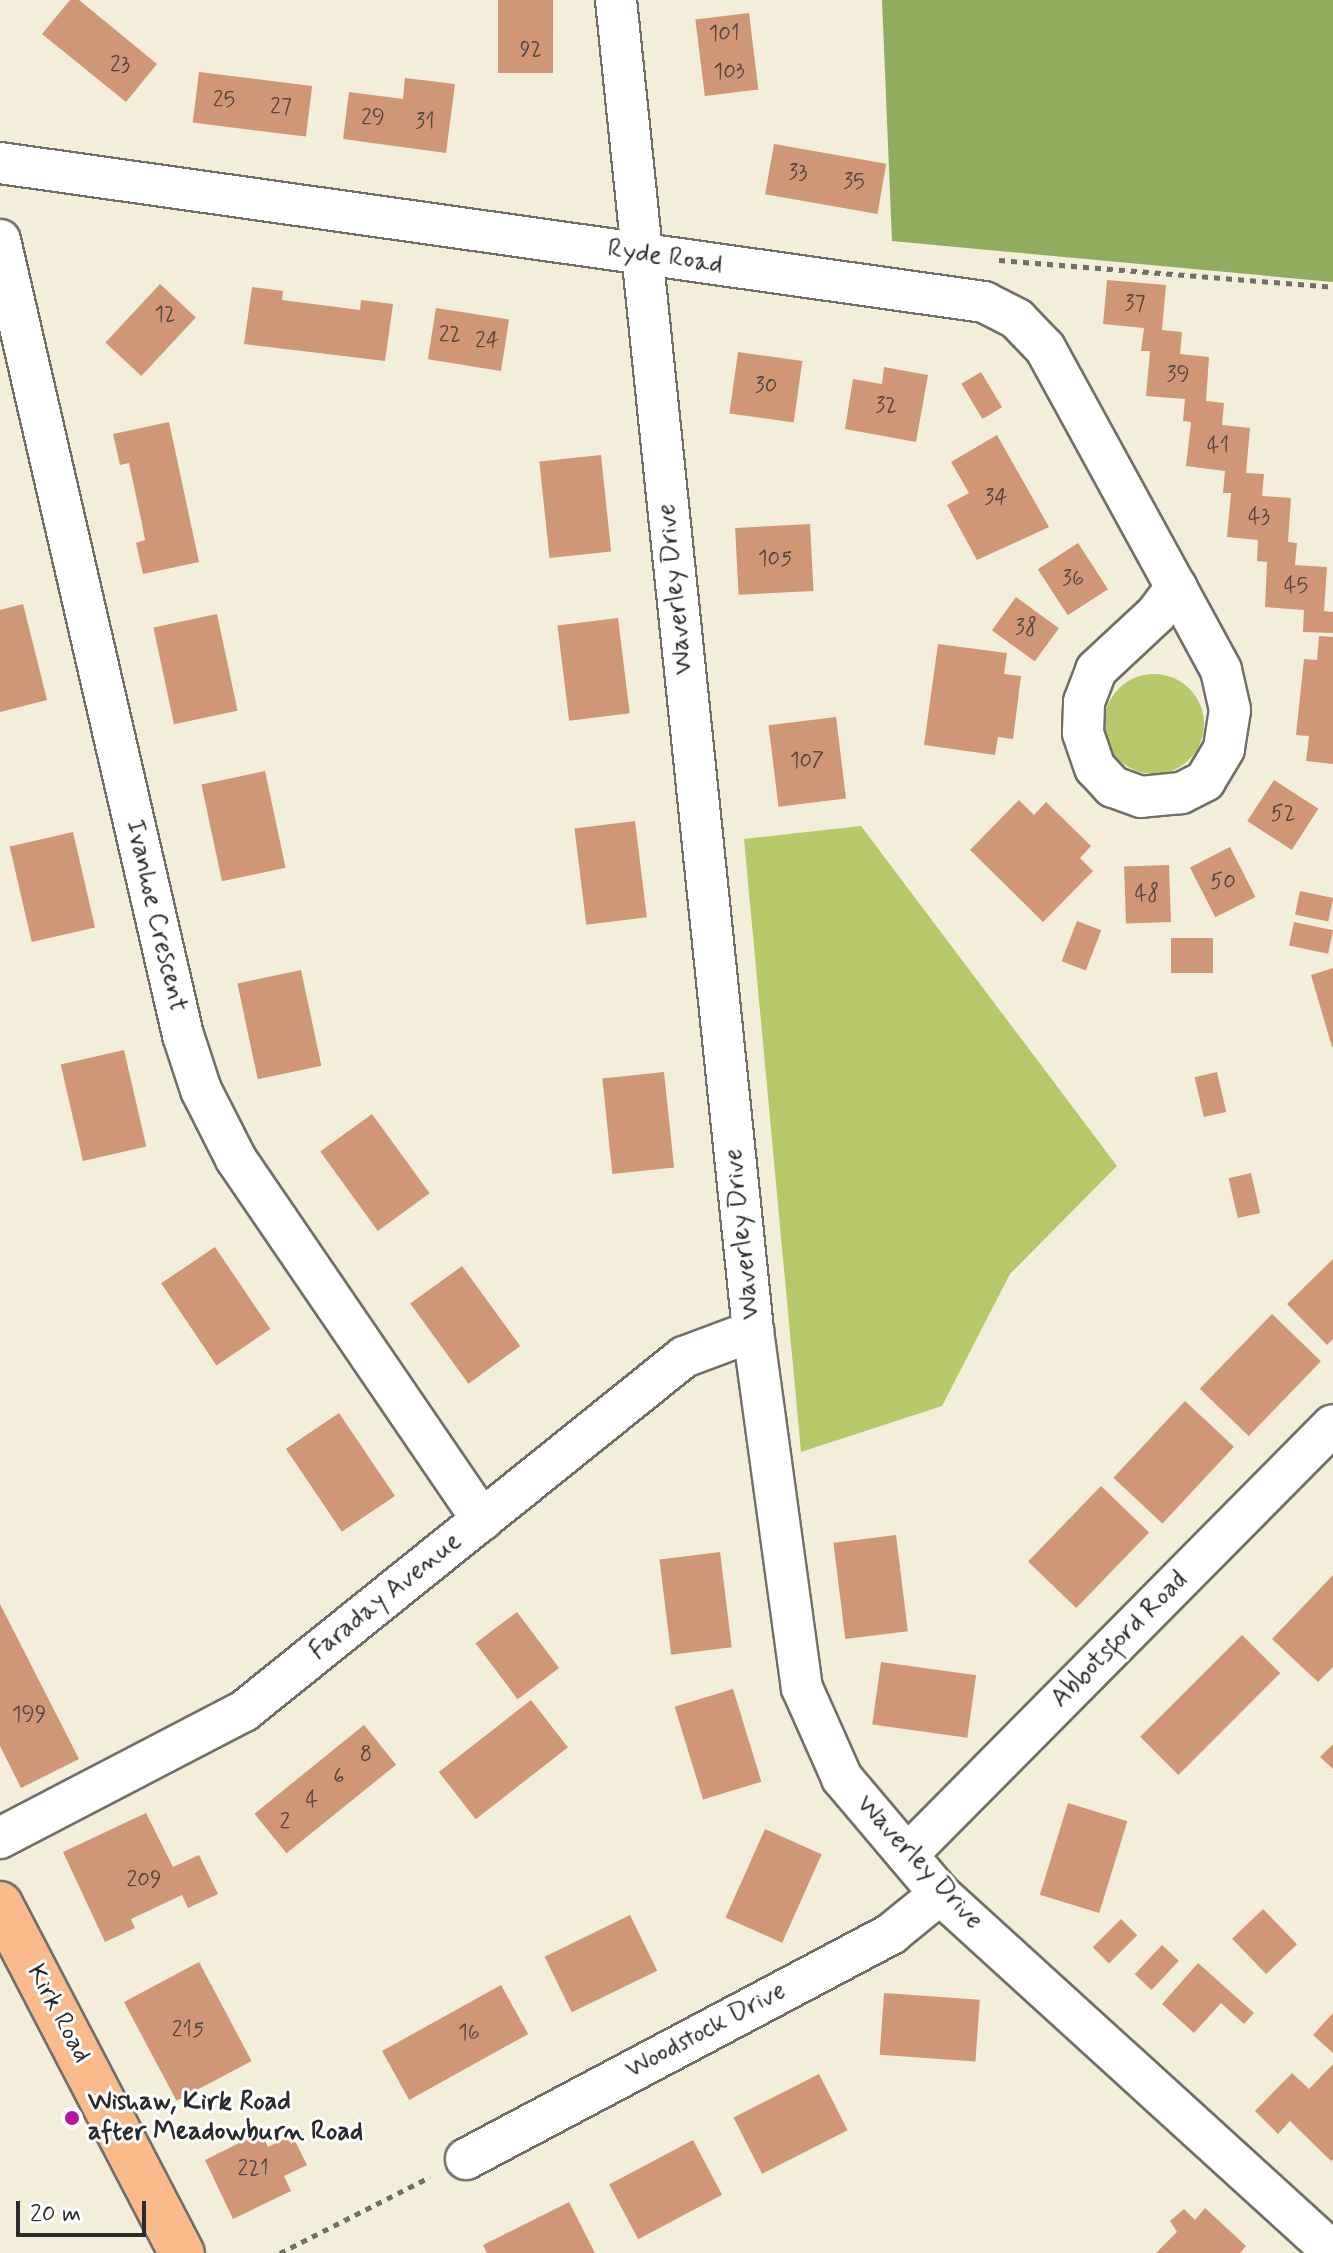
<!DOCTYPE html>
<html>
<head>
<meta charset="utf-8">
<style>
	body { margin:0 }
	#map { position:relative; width:1333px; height:2253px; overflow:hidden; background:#f3eeda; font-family:Mynerve,sans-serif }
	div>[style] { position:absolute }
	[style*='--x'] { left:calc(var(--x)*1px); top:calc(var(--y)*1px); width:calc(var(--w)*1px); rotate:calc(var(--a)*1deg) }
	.green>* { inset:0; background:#b7c86b }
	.round { border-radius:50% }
	.forest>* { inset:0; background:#91ac5f }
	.building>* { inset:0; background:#cf9775; transform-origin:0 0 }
	.path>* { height:5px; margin-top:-2.5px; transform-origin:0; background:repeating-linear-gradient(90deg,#716f68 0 6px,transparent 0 12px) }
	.roads { filter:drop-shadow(2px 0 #716f68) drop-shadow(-2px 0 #716f68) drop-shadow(0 2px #716f68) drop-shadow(0 -2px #716f68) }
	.street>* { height:40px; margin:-20px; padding:0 20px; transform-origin:20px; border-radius:20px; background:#fff }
	.primary>* { height:44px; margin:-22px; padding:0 22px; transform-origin:22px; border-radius:22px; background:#fabb8c }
	.dots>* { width:22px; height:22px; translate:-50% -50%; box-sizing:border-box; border:4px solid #fff; border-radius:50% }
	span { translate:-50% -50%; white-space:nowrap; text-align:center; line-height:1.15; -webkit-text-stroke:6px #fff; paint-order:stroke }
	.number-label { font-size:22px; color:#54463e }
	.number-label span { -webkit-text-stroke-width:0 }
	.street-label { font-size:26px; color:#2b2b2b }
	.poi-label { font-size:26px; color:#2b2b2b; font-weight:700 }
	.left { translate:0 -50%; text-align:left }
	.scale { position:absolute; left:16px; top:2201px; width:130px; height:36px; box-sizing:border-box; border:4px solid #2b2b2b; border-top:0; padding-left:10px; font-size:24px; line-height:28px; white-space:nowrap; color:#2b2b2b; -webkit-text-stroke:6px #fff; paint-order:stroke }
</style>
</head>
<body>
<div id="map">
	<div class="green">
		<i class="round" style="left:1104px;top:674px;width:100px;height:100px"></i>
		<i style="clip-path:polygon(861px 826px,1117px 1166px,1010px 1274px,942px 1406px,801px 1452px,744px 839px)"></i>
	</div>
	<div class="forest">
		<i style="clip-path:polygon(882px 0,1333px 0,1333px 282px,892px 241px)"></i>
	</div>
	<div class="building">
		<i style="clip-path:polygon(70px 0,79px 0,157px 64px,126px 102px,42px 34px)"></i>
		<i style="left:498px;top:0;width:55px;height:73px"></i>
		<i style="left:749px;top:13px;width:77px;height:54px;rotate:83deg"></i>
		<i style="left:199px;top:72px;width:114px;height:51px;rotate:7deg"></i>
		<i style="clip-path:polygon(405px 78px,455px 84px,446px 153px,343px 139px,349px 92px,403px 99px)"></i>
		<i style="left:774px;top:144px;width:114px;height:51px;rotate:10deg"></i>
		<i style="clip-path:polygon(1107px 280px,1166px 285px,1162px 330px,1182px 332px,1180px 354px,1209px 357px,1206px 401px,1224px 403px,1222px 425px,1250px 428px,1246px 473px,1264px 474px,1262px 496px,1291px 498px,1288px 542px,1297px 543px,1295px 565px,1327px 567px,1324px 611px,1333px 612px,1333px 633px,1303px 632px,1304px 610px,1265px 607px,1267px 562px,1257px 561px,1258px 540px,1227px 537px,1231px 493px,1223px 493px,1225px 471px,1186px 466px,1191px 422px,1183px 421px,1185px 399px,1146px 396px,1150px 351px,1141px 351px,1144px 328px,1103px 324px)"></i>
		<i style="left:160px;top:284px;width:49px;height:80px;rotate:43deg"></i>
		<i style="clip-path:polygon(252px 287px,283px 291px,282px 300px,360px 310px,361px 300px,393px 304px,385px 361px,244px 344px)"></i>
		<i style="left:436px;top:308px;width:74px;height:52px;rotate:9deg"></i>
		<i style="left:738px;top:352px;width:65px;height:62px;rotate:8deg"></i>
		<i style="clip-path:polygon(884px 367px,928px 375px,916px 442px,845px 429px,853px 379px,882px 384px)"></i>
		<i style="left:981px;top:372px;width:41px;height:23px;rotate:59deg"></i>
		<i style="clip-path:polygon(169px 422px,199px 562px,143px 574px,136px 543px,145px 540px,142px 524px,129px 463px,120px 465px,113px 434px)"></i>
		<i style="clip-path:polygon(997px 435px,1049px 527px,977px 560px,947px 505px,969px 493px,951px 462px)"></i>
		<i style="left:601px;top:455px;width:97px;height:62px;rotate:84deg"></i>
		<i style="left:810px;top:524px;width:67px;height:75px;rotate:87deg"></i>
		<i style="left:1078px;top:543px;width:55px;height:48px;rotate:57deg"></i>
		<i style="left:1016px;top:597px;width:53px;height:41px;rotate:36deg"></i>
		<i style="clip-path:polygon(23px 604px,47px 700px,0 712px,0 610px)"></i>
		<i style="left:217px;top:614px;width:99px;height:65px;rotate:78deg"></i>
		<i style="left:618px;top:618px;width:96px;height:61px;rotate:83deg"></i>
		<i style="clip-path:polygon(1319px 636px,1333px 637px,1333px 764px,1306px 761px,1309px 736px,1296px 735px,1304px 659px,1317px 660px)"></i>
		<i style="clip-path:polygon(938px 644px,1007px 653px,1004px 674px,1021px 676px,1013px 739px,998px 737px,995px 755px,924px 745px)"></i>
		<i style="left:836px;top:717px;width:82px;height:68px;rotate:83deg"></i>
		<i style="left:265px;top:771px;width:99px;height:65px;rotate:78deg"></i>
		<i style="left:1274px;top:780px;width:53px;height:49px;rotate:33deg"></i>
		<i style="clip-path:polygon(1019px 800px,1034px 815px,1046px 802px,1091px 846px,1080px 858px,1093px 871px,1043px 922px,970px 850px)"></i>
		<i style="left:635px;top:821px;width:97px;height:61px;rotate:83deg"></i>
		<i style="left:73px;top:832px;width:98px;height:65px;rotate:77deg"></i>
		<i style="left:1230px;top:847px;width:56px;height:45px;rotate:63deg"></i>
		<i style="left:1169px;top:865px;width:57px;height:45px;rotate:88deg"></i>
		<i style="left:1300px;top:891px;width:34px;height:24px;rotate:12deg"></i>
		<i style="left:1077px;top:921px;width:26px;height:43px;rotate:21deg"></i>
		<i style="left:1294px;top:922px;width:40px;height:24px;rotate:12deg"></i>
		<i style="left:1213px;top:938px;width:35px;height:42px;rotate:90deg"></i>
		<i style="clip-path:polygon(1333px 968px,1333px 1047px,1332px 1047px,1311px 975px)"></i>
		<i style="left:301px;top:970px;width:98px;height:65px;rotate:78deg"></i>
		<i style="left:124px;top:1050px;width:99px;height:65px;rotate:77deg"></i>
		<i style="left:664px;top:1072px;width:96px;height:62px;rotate:84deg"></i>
		<i style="left:1217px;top:1072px;width:41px;height:23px;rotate:77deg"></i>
		<i style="left:372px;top:1114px;width:98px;height:64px;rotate:54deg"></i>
		<i style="left:1251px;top:1173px;width:41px;height:23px;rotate:77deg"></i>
		<i style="left:215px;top:1247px;width:99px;height:65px;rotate:56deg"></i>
		<i style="clip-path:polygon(1333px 1259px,1333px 1339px,1327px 1345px,1287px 1304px)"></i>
		<i style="left:462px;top:1266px;width:99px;height:64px;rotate:54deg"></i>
		<i style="left:1272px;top:1314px;width:68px;height:104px;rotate:44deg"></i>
		<i style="left:1185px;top:1401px;width:67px;height:105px;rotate:43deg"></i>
		<i style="left:339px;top:1413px;width:100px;height:64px;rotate:56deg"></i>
		<i style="left:1101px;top:1486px;width:67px;height:105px;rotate:44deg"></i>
		<i style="left:896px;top:1535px;width:97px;height:63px;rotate:83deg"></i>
		<i style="left:720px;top:1552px;width:96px;height:61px;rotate:83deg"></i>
		<i style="clip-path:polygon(1333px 1575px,1333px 1667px,1318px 1682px,1272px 1639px)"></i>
		<i style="clip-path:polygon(0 1604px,79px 1759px,21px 1788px,0 1746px)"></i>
		<i style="left:517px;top:1612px;width:70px;height:52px;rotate:53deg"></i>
		<i style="left:1242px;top:1635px;width:54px;height:144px;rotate:45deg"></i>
		<i style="left:881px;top:1662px;width:96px;height:63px;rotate:8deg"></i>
		<i style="left:733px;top:1689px;width:97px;height:61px;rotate:73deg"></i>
		<i style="left:531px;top:1700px;width:60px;height:117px;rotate:52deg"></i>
		<i style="left:364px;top:1725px;width:51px;height:141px;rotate:51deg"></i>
		<i style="clip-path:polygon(1333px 1744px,1333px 1769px,1320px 1757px)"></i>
		<i style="left:1068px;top:1803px;width:62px;height:96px;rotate:17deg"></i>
		<i style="clip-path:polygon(146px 1813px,173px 1867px,199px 1855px,218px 1894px,188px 1908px,182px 1895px,131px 1919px,135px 1928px,105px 1942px,63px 1852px)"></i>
		<i style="left:765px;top:1829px;width:62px;height:97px;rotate:24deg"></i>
		<i style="left:1263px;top:1909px;width:49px;height:43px;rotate:46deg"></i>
		<i style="left:630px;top:1915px;width:62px;height:95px;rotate:64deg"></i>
		<i style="left:1121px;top:1919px;width:23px;height:40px;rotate:45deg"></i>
		<i style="left:1162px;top:1945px;width:23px;height:40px;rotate:43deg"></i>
		<i style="left:199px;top:1962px;width:112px;height:85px;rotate:62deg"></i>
		<i style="clip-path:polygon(1198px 1963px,1254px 2013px,1244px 2024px,1221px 2003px,1194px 2033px,1162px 2004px)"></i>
		<i style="left:501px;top:1985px;width:56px;height:136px;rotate:61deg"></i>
		<i style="left:884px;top:1993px;width:96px;height:62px;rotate:4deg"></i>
		<i style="clip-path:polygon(1333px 2013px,1333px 2053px,1313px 2035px)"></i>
		<i style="clip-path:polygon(1333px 2064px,1333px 2159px,1331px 2161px,1290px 2121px,1278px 2134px,1255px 2111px,1292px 2073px,1309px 2089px)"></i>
		<i style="left:819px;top:2074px;width:63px;height:96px;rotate:63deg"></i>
		<i style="clip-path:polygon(261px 2132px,268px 2147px,292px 2135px,307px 2165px,284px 2176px,291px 2191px,233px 2219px,205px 2160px)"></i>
		<i style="left:693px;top:2140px;width:62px;height:95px;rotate:62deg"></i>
		<i style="clip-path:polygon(569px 2202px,595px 2253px,487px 2253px,483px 2245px)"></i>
		<i style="clip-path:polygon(1205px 2208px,1246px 2246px,1240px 2253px,1156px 2253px,1177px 2232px,1170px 2221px,1184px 2209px,1195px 2220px)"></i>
	</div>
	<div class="path">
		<i style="--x:999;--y:260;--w:335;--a:4.6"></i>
		<i style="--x:280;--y:2253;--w:168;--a:-26.9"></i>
	</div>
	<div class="roads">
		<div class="street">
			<i style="--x:616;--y:0;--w:1338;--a:84.12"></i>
			<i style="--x:753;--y:1331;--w:360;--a:82.2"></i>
			<i style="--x:802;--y:1688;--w:98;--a:66"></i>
			<i style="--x:842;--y:1778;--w:152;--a:49.8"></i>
			<i style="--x:940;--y:1894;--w:532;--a:42.33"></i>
			<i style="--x:0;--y:163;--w:994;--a:8.04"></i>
			<i style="--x:984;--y:302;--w:37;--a:27"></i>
			<i style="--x:1017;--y:319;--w:40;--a:46"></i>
			<i style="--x:1045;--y:348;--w:273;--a:61.3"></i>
			<i style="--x:1176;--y:587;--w:94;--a:61.5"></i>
			<i style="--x:1221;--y:670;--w:41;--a:77.3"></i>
			<i style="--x:1230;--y:710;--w:39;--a:99"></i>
			<i style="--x:1224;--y:749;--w:37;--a:121"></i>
			<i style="--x:1205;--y:781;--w:27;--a:153"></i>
			<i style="--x:1181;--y:793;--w:40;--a:174.3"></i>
			<i style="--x:1141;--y:797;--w:30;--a:-160"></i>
			<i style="--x:1113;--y:787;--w:26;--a:-133"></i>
			<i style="--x:1095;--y:768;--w:37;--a:-109"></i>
			<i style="--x:1083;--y:733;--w:31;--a:-88"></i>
			<i style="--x:1084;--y:702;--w:34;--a:-69"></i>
			<i style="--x:1096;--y:670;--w:82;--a:-43"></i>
			<i style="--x:1156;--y:614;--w:34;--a:-53"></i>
			<i style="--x:0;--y:240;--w:816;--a:77.04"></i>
			<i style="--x:183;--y:1035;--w:58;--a:71.9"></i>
			<i style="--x:201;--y:1090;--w:77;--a:63.1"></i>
			<i style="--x:236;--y:1159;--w:437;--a:55.7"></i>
			<i style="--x:0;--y:1838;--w:275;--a:-27.5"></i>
			<i style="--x:244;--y:1711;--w:565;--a:-38.82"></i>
			<i style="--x:684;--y:1357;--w:74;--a:-20.6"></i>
			<i style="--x:907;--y:1855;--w:605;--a:-45.27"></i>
			<i style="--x:466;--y:2159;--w:482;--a:-27.9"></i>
			<i style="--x:892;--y:1933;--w:62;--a:-39.1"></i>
		</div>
		<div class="primary">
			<i style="--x:0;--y:1904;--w:394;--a:62.5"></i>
		</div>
	</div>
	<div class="dots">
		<i style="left:72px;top:2118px;background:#b5179e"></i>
	</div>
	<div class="number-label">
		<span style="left:724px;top:35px">101</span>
		<span style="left:531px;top:51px">92</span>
		<span style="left:120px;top:66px">23</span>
		<span style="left:729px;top:73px">103</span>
		<span style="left:224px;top:101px">25</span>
		<span style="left:281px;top:108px">27</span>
		<span style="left:373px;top:119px">29</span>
		<span style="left:425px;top:123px">31</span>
		<span style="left:798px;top:174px">33</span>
		<span style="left:854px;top:183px">35</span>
		<span style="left:1135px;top:305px">37</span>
		<span style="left:165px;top:316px">12</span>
		<span style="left:450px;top:336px">22</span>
		<span style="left:487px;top:342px">24</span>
		<span style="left:1178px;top:376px">39</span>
		<span style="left:766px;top:387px">30</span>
		<span style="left:886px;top:407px">32</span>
		<span style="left:1218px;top:447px">41</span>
		<span style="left:996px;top:499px">34</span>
		<span style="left:1259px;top:518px">43</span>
		<span style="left:775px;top:560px">105</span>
		<span style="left:1073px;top:580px">36</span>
		<span style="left:1296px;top:587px">45</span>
		<span style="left:1026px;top:629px">38</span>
		<span style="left:807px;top:762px">107</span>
		<span style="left:1283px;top:815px">52</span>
		<span style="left:1223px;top:883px">50</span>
		<span style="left:1147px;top:895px">48</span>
		<span style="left:29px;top:1716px">199</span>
		<span style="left:366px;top:1756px">8</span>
		<span style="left:339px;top:1778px">6</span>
		<span style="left:312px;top:1801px">4</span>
		<span style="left:285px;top:1823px">2</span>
		<span style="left:144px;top:1881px">209</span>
		<span style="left:188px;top:2031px">215</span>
		<span style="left:469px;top:2034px">16</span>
		<span style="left:253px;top:2170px">221</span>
	</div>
	<div class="street-label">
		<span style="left:665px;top:258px;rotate:8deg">Ryde Road</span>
		<span style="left:676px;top:589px;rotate:-96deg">Waverley Drive</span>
		<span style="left:155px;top:916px;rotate:77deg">Ivanhoe Crescent</span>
		<span style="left:743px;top:1234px;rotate:-96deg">Waverley Drive</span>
		<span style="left:386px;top:1597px;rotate:-39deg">Faraday Avenue</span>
		<span style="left:1120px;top:1640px;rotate:-45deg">Abbotsford Road</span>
		<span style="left:919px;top:1863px;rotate:47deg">Waverley Drive</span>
		<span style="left:58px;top:2014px;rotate:62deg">Kirk Road</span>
		<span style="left:706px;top:2031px;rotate:-28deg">Woodstock Drive</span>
	</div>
	<div class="poi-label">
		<span class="left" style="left:88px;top:2118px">Wishaw, Kirk Road<br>after Meadowburn Road</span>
	</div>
	<div class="scale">20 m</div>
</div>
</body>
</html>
